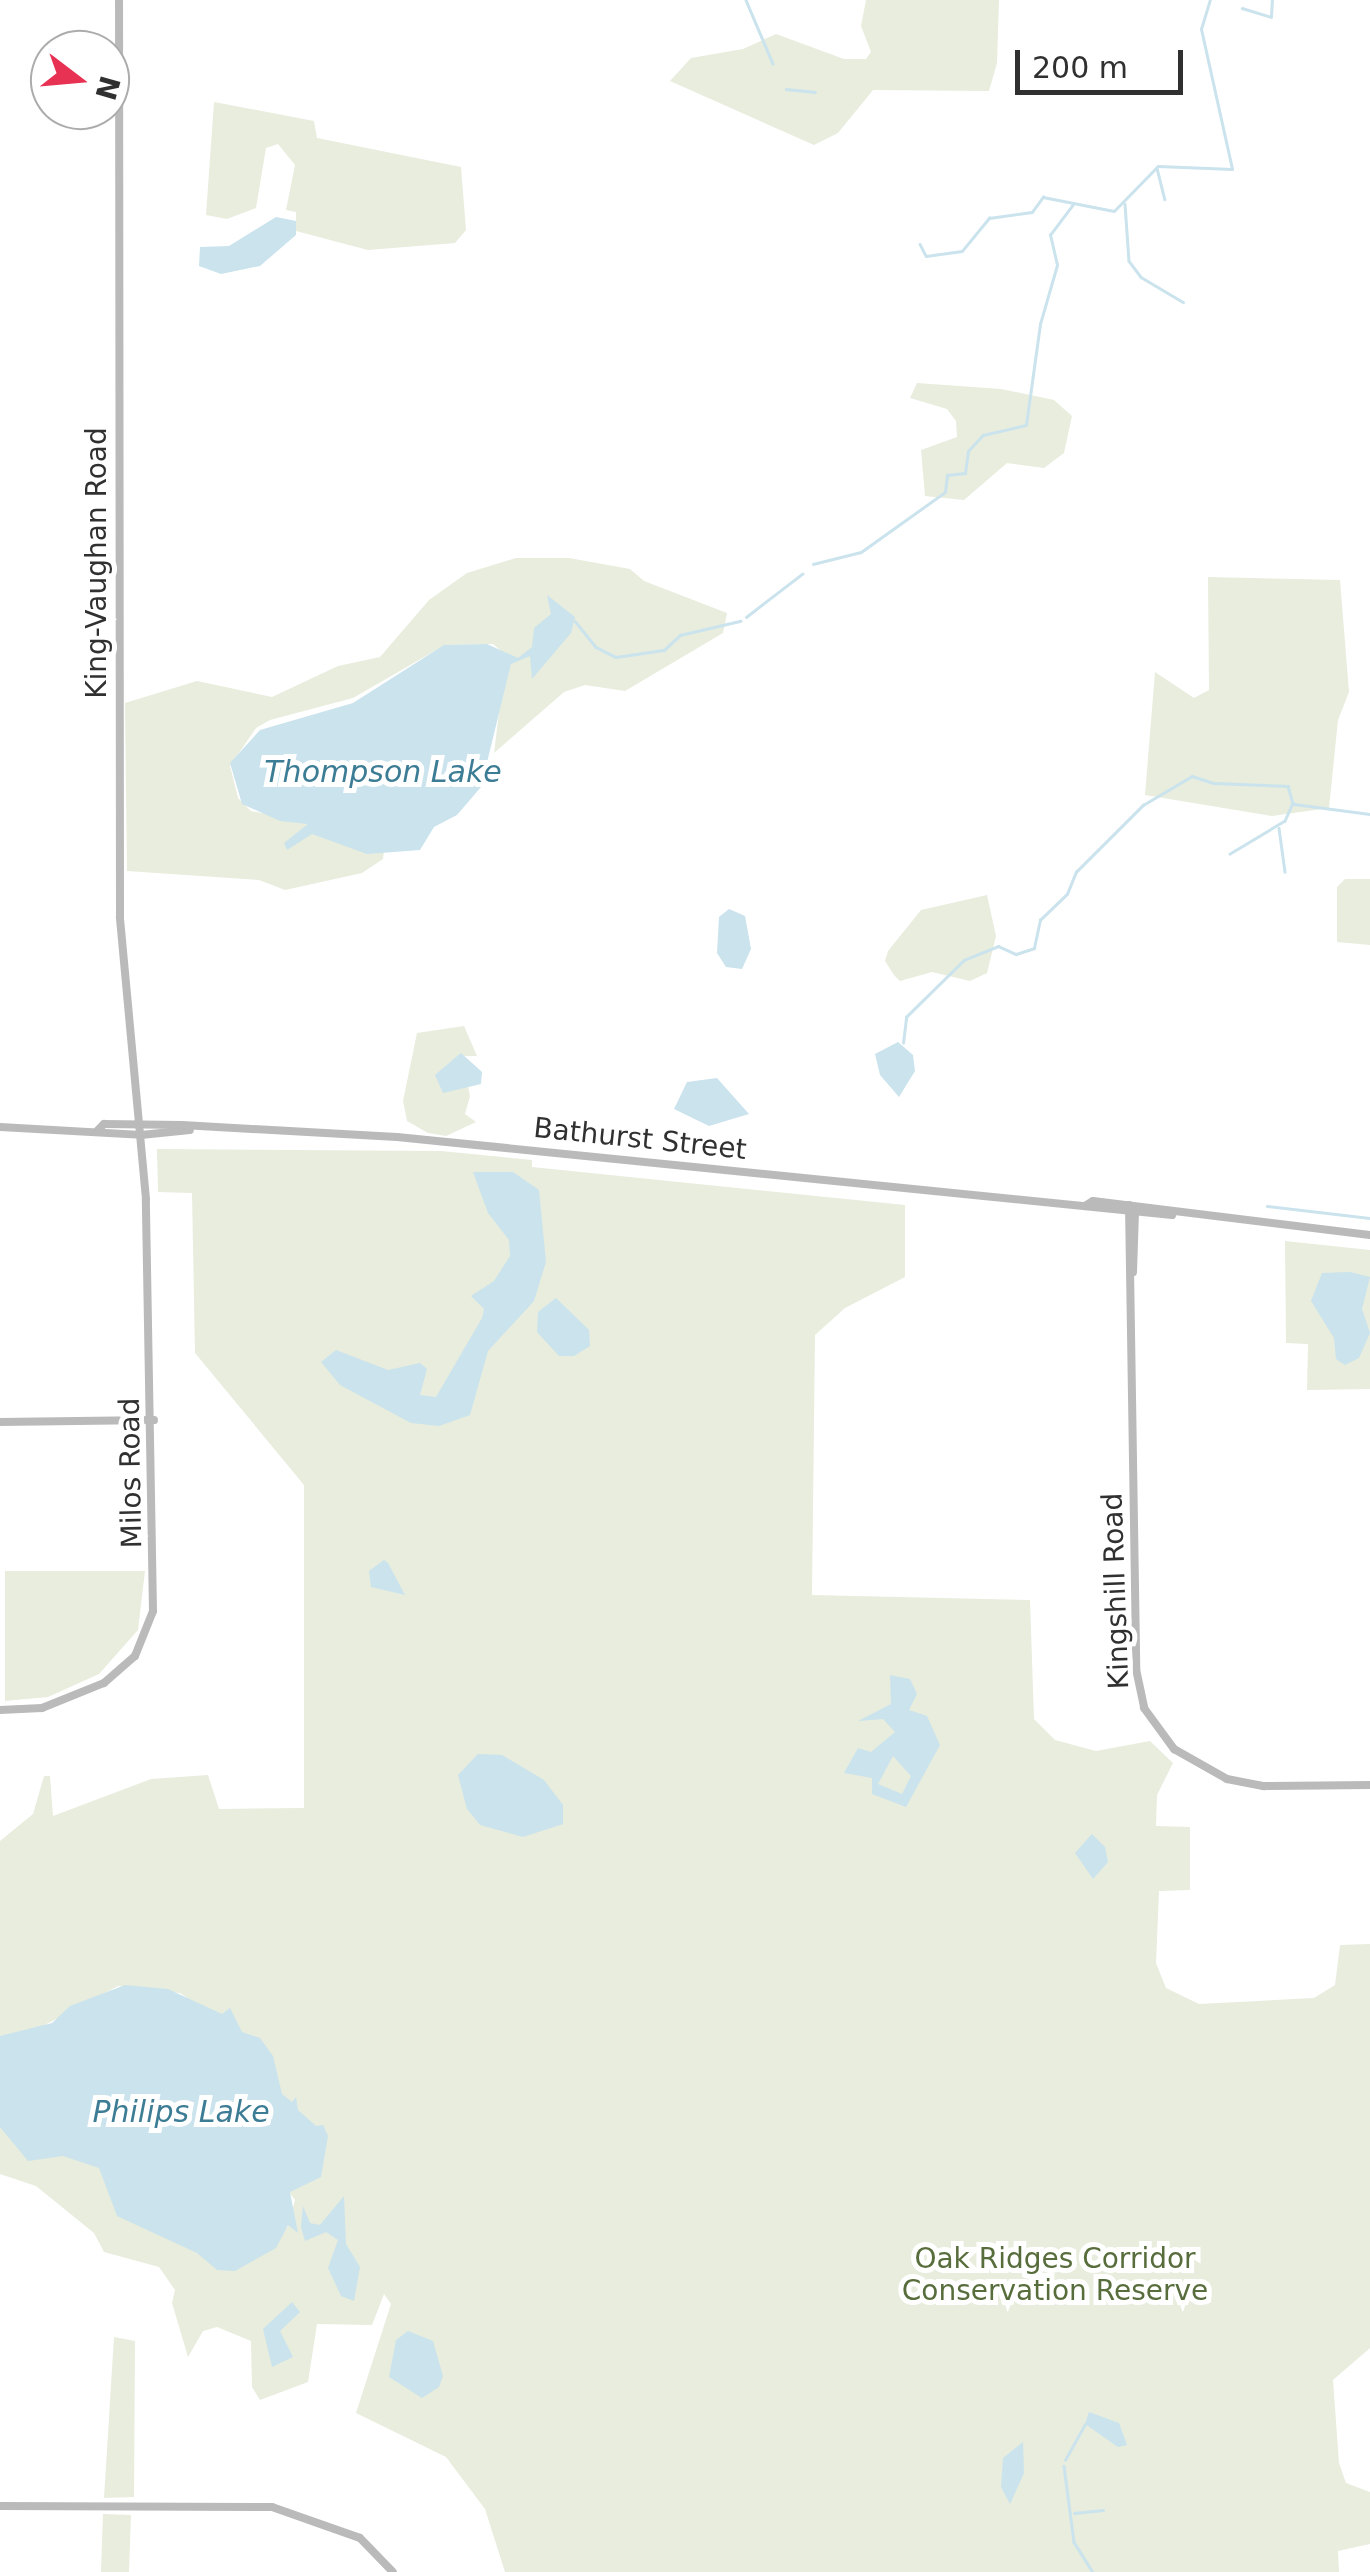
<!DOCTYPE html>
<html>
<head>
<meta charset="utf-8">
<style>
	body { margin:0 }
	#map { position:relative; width:1370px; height:2572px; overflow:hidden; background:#fff; font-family:"DejaVu Sans",sans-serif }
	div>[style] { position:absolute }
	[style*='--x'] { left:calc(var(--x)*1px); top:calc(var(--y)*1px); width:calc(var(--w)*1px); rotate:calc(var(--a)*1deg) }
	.green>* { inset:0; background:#e8edde; transform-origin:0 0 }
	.water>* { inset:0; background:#cae3ed }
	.stream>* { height:2.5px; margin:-1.25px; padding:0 1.25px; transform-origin:1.25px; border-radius:1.25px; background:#cae3ed }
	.secondary>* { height:8px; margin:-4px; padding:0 4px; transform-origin:4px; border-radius:4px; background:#bababa }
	span { translate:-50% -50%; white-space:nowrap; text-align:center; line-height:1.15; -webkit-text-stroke:10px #fff; paint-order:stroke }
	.street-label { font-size:28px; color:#303030 }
	.park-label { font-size:28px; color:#586d3c }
	.water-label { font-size:30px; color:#3c7c94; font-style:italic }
	.north { position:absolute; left:30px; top:30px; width:100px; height:100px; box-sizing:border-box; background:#fff; border:2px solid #acacac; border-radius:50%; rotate:106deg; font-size:28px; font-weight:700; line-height:40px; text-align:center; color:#303030 }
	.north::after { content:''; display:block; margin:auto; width:35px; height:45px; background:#e73254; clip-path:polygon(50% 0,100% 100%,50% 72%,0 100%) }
	.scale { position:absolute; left:1015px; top:50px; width:168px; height:45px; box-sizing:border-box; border:5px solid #303030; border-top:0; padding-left:12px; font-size:30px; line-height:35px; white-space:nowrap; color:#303030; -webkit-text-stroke:8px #fff; paint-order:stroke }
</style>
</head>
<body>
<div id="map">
	<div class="green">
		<i style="clip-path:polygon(866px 0,999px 0,997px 63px,989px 91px,873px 90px,838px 133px,814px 145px,670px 81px,691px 58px,743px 49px,776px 34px,844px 59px,866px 59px,871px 52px,861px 26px)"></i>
		<i style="clip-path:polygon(214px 102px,314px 121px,317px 138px,461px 167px,466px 230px,455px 243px,368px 250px,296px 231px,296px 212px,286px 210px,295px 165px,278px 144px,266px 148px,256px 208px,227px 219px,206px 215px)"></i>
		<i style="clip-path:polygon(917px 383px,1001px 389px,1054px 400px,1072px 416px,1064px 453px,1044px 468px,1007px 463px,964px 500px,925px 496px,921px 450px,957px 437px,956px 421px,947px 409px,910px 398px)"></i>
		<i style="clip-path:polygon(516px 558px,569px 558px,630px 569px,644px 581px,727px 613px,723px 633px,625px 691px,585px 685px,564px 692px,494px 753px,506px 655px,493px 644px,445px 645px,353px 698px,270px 720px,256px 728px,230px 766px,238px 798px,251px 811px,306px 822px,318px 834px,340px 836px,367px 853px,384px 851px,383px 859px,362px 873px,285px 890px,259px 880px,127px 871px,125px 703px,197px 681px,272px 697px,338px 666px,380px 657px,429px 600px,467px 573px)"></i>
		<i style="clip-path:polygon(1208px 577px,1340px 580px,1349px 692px,1338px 720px,1329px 808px,1272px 816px,1145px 795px,1155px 672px,1194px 698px,1209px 690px)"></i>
		<i style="clip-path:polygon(1345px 879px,1370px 879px,1370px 945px,1337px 942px,1337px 887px)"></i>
		<i style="clip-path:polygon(987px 895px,996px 936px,987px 973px,970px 981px,932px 972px,900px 981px,894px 975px,885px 961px,888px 951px,921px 910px)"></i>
		<i style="clip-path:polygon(464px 1026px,477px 1056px,462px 1056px,470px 1096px,465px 1114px,476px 1122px,446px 1136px,428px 1133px,407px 1121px,403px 1101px,417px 1033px)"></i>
		<i style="clip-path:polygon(157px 1149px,441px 1151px,532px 1160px,532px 1167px,905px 1205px,905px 1277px,845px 1308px,815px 1335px,812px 1595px,1030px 1600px,1034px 1719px,1055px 1740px,1096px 1751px,1150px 1741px,1173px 1763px,1157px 1795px,1156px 1826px,1190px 1827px,1190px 1890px,1159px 1891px,1156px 1963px,1166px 1988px,1199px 2004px,1314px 1998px,1335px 1985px,1340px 1945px,1370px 1944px,1370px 2348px,1333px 2380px,1339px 2463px,1346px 2483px,1370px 2492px,1370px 2544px,1338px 2551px,1339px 2572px,505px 2572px,485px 2509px,446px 2457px,356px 2413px,391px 2304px,384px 2294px,372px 2325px,317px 2324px,308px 2382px,260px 2400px,252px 2387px,251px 2341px,217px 2327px,203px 2331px,188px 2357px,172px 2303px,175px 2290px,159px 2267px,104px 2252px,94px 2233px,36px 2186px,0 2174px,0 2119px,273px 2243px,288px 2226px,295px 2200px,288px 2191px,287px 2104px,216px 2018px,180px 1993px,118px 1986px,41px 2027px,0 2039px,0 1841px,33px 1814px,44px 1776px,50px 1776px,53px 1816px,151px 1779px,208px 1775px,219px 1809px,304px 1808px,304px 1485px,195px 1353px,192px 1193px,158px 1192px)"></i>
		<i style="clip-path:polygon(1285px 1241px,1370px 1250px,1370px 1389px,1307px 1390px,1308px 1344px,1286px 1343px)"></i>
		<i style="clip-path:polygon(5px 1571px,145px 1571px,138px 1630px,99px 1674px,48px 1697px,5px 1701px)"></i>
		<i style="clip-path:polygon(114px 2337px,135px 2341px,134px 2497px,104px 2498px)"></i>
		<i style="left:103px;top:2514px;width:28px;height:58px;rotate:2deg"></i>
	</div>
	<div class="water">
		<i style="clip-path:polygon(276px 217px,296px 221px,296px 235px,260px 266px,221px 274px,199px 266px,200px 247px,229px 246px)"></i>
		<i style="clip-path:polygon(547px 595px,575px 617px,571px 633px,532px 679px,530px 656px,511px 664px,481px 787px,457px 815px,434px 827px,420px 850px,367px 854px,312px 834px,287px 850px,284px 843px,308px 824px,280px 821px,242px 804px,230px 763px,260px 730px,353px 703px,444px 645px,487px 644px,518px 658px,532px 647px,534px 628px,551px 614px)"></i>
		<i style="clip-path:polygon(729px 909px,745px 916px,751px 949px,742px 969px,726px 967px,717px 953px,719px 917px)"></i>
		<i style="clip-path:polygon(898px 1042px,913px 1055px,915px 1071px,899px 1097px,880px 1075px,875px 1054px)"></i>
		<i style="clip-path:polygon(461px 1053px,482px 1072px,481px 1084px,443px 1093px,435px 1075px)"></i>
		<i style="clip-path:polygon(717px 1078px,749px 1114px,709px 1126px,674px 1109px,687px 1082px)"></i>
		<i style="clip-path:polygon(473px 1172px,513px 1172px,539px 1190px,546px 1262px,534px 1301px,488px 1351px,470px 1415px,439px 1426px,411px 1423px,340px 1385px,321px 1362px,336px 1350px,388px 1370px,420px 1363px,427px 1369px,420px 1395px,436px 1397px,482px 1318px,484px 1309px,471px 1296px,494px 1281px,510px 1256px,509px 1240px,488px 1213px)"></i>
		<i style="clip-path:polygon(1350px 1272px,1370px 1277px,1362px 1309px,1370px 1333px,1359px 1358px,1345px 1365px,1336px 1359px,1334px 1338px,1311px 1301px,1322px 1273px)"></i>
		<i style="clip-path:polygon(556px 1298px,589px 1330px,590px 1346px,574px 1356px,559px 1356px,537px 1332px,538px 1312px)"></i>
		<i style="clip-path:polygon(384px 1560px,388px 1563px,405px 1595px,371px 1587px,369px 1571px)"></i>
		<i style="clip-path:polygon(evenodd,890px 1675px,910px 1679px,917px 1694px,909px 1710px,927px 1716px,940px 1745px,906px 1807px,872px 1794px,872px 1778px,844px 1773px,858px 1748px,871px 1752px,895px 1732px,883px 1719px,858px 1721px,891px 1704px,890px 1675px,893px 1756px,911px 1776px,902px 1794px,878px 1784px,893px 1756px)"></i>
		<i style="clip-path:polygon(478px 1754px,502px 1755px,544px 1780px,563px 1805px,563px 1824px,523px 1837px,480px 1825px,467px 1809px,458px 1775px)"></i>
		<i style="clip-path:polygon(1092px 1834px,1105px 1847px,1108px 1862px,1093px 1879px,1075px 1853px)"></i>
		<i style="clip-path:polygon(125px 1985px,168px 1989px,222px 2014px,230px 2008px,242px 2032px,260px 2038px,273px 2056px,282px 2094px,292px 2102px,296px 2097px,298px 2110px,316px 2126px,323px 2125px,328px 2136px,321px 2177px,290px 2192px,298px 2233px,288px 2225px,276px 2248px,235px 2271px,217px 2270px,197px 2253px,117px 2216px,99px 2168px,63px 2156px,28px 2161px,0 2127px,0 2036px,52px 2023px,70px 2006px)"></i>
		<i style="clip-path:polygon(344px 2196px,346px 2244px,360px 2267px,354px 2301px,341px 2296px,328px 2268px,338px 2240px,326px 2232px,305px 2241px,301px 2227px,303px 2206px,310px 2223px,320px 2225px)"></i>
		<i style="clip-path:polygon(292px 2302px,300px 2312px,280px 2331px,293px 2357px,272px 2367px,263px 2329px)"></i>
		<i style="clip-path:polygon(408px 2331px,433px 2341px,443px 2376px,439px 2387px,422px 2398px,389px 2377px,396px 2340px)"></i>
		<i style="clip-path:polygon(1089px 2412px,1119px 2423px,1127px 2445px,1118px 2447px,1085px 2424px)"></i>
		<i style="clip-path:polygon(1023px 2442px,1024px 2473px,1010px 2504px,1001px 2487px,1003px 2458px)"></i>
	</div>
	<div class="stream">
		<i style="--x:746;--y:0;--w:69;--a:67.1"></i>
		<i style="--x:1242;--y:8;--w:30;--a:17"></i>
		<i style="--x:1271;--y:17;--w:17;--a:-87"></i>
		<i style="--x:786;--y:89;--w:29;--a:6"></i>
		<i style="--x:1158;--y:166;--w:74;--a:2.3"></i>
		<i style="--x:1232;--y:169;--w:143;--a:-102.5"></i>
		<i style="--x:1201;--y:29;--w:30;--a:-73"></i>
		<i style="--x:1157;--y:168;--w:32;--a:76"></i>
		<i style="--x:1125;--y:204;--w:57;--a:86"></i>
		<i style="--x:1129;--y:261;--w:20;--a:53"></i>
		<i style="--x:1141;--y:277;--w:49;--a:30.8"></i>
		<i style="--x:920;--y:244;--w:13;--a:63"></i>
		<i style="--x:926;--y:256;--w:36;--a:-8"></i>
		<i style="--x:962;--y:251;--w:43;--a:-50.7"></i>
		<i style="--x:989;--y:218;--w:43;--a:-7.9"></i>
		<i style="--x:1032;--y:212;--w:19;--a:-54"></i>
		<i style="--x:1043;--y:197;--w:72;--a:11.2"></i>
		<i style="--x:1114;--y:211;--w:62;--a:-45.7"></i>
		<i style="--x:813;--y:564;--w:49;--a:-14"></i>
		<i style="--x:861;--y:552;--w:103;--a:-35.5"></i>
		<i style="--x:945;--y:492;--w:17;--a:-83"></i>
		<i style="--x:947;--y:475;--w:18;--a:-6"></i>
		<i style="--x:965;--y:473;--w:22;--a:-82"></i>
		<i style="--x:968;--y:451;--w:22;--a:-47"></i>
		<i style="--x:983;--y:435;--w:44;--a:-13.1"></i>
		<i style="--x:1026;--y:425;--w:102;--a:-82.1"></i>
		<i style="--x:1040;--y:324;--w:61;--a:-73.9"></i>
		<i style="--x:1057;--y:265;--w:31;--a:-103"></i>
		<i style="--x:1050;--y:235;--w:38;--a:-53"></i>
		<i style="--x:746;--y:617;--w:71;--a:-37.5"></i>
		<i style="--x:575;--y:621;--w:33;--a:51"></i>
		<i style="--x:596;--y:647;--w:22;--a:27"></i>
		<i style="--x:616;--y:657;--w:49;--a:-8.3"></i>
		<i style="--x:664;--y:650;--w:22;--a:-43"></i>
		<i style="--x:680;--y:635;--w:62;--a:-13.1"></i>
		<i style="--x:1294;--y:804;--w:77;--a:7.5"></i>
		<i style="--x:1279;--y:828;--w:44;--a:82.2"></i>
		<i style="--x:903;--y:1043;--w:26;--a:-83"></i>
		<i style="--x:906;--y:1017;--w:81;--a:-44.5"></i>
		<i style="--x:964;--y:960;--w:37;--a:-22"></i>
		<i style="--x:998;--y:946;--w:20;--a:24"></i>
		<i style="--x:1016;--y:954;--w:19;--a:-18"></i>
		<i style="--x:1034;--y:948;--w:29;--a:-78"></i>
		<i style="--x:1040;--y:920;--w:37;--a:-44"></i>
		<i style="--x:1067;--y:894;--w:24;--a:-68"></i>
		<i style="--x:1076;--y:872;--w:95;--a:-45"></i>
		<i style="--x:1143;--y:805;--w:57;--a:-30.6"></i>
		<i style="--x:1192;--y:776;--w:23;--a:18"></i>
		<i style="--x:1214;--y:783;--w:74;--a:2.3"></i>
		<i style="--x:1288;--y:786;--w:18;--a:74"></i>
		<i style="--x:1293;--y:803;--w:20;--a:114"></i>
		<i style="--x:1285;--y:821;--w:64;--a:149"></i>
		<i style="--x:1267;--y:1206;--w:104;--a:6.6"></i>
		<i style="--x:1065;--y:2460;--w:41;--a:-60.9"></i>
		<i style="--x:1064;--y:2466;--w:77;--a:82.5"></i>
		<i style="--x:1074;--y:2542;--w:36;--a:58"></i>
		<i style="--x:1074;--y:2513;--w:29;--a:-6"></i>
	</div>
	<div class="secondary">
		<i style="--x:0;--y:1127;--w:141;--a:3.2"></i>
		<i style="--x:141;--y:1135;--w:49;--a:-5.8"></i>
		<i style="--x:97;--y:1131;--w:10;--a:-45"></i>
		<i style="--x:104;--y:1124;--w:78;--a:0.7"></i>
		<i style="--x:182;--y:1125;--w:215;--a:3.2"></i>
		<i style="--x:397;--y:1137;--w:779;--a:5.75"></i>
		<i style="--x:1129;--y:1205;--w:464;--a:89.1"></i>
		<i style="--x:1136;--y:1669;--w:40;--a:78"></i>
		<i style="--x:1144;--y:1708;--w:51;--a:53.8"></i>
		<i style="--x:1174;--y:1749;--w:61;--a:29.5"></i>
		<i style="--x:1227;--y:1779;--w:38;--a:11"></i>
		<i style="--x:1264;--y:1786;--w:106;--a:-0.5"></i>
		<i style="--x:1085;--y:1206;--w:9;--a:-32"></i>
		<i style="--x:1093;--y:1201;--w:279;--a:7"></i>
		<i style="--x:1133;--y:1272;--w:61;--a:-88.1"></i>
		<i style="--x:0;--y:1422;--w:154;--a:-0.7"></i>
		<i style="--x:0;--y:1710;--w:42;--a:-2.7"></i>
		<i style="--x:42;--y:1708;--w:67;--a:-22"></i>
		<i style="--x:104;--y:1683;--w:41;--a:-41.1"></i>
		<i style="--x:135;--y:1656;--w:48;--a:-68.2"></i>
		<i style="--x:153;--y:1611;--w:412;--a:-91"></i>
		<i style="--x:146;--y:1199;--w:283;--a:-95.3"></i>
		<i style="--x:120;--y:917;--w:917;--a:-90.06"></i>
		<i style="--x:0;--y:2506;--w:272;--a:0.2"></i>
		<i style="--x:272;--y:2507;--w:93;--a:19.4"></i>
		<i style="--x:360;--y:2538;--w:47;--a:45.9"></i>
	</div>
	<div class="street-label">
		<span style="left:97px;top:563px;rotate:-90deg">King-Vaughan Road</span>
		<span style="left:640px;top:1139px;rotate:6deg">Bathurst Street</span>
		<span style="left:131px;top:1473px;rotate:-91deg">Milos Road</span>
		<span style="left:1116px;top:1591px;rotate:-92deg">Kingshill Road</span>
	</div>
	<div class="park-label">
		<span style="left:1055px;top:2275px">Oak Ridges Corridor<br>Conservation Reserve</span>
	</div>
	<div class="water-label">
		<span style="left:383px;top:772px">Thompson Lake</span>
		<span style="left:181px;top:2112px">Philips Lake</span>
	</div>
	<div class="north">N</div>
	<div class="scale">200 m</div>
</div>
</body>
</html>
